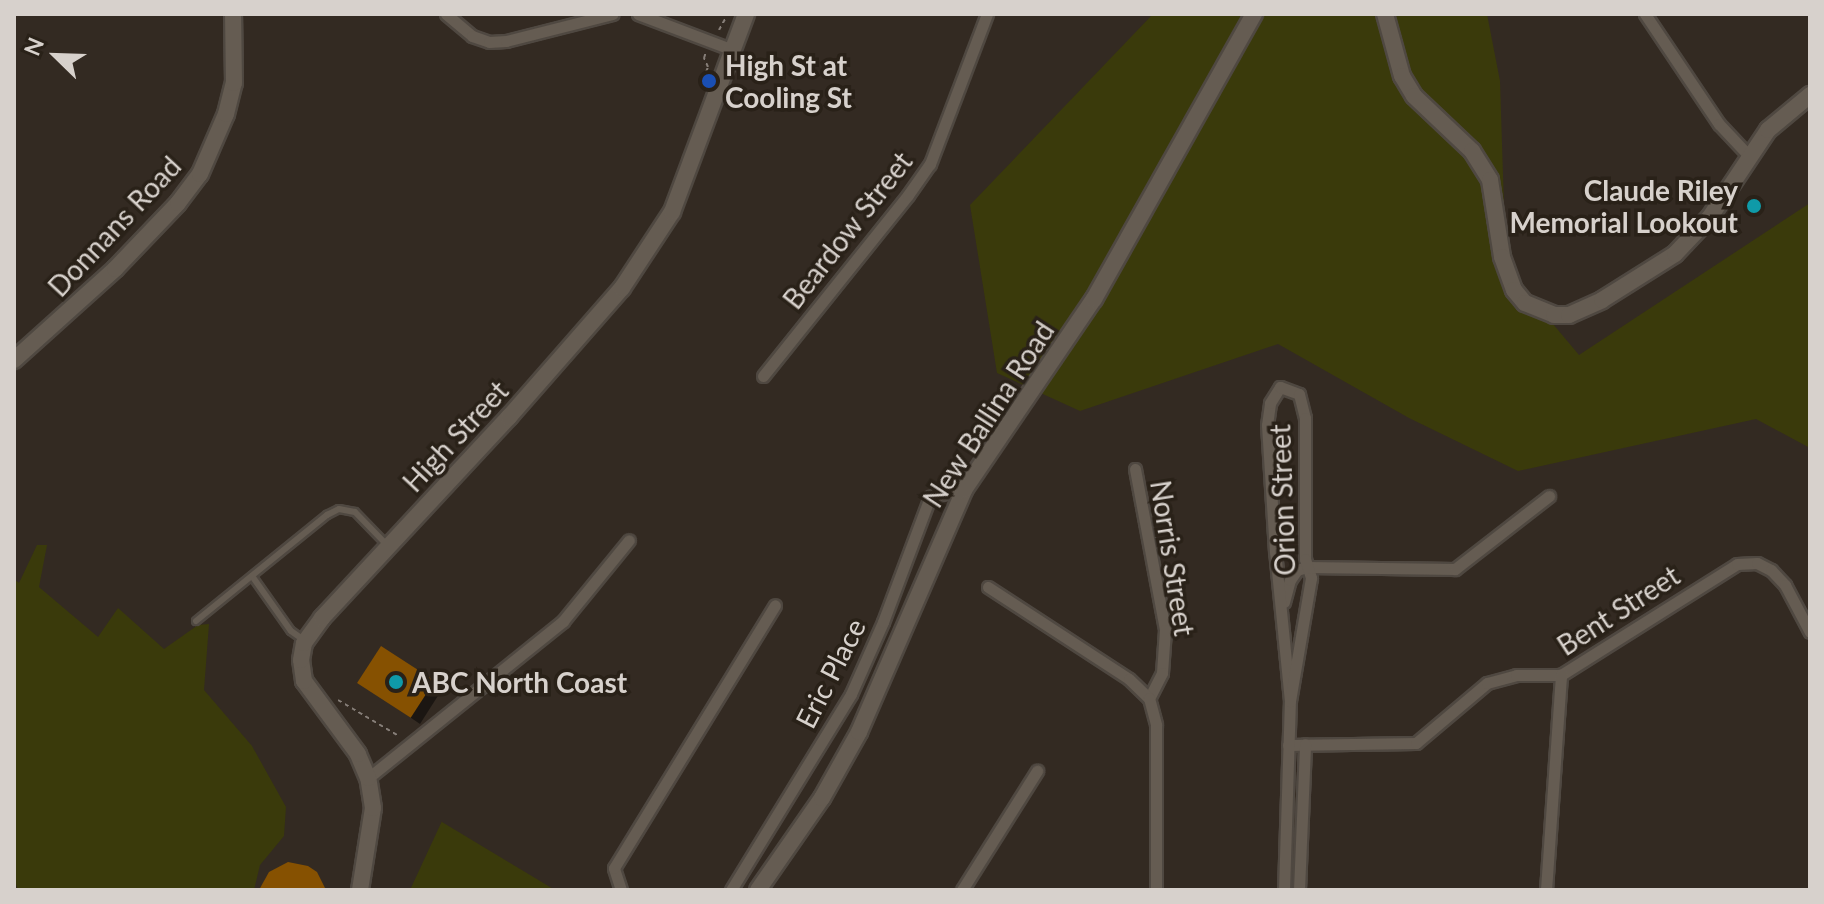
<!DOCTYPE html>
<html>
<head>
<meta charset="utf-8">
<style>
	body { margin:0 }
	#map { position:relative; width:1824px; height:904px; overflow:hidden; background:#332a22; font-family:Lato,sans-serif }
	div>[style] { position:absolute }
	[style*='--x'] { left:calc(var(--x)*1px); top:calc(var(--y)*1px); width:calc(var(--w)*1px); rotate:calc(var(--a)*1deg) }
	.green>* { inset:0; background:#3a3a0b }
	.shadow>* { inset:0; background:#0007 }
	.building>* { inset:0; background:#865101; transform-origin:0 0 }
	.path>* { height:2px; margin-top:-1px; transform-origin:0; background:repeating-linear-gradient(90deg,#867e78 0 4px,transparent 0 8px) }
	.roads { filter:drop-shadow(2px 0 #4f4841) drop-shadow(-2px 0 #4f4841) drop-shadow(0 2px #4f4841) drop-shadow(0 -2px #4f4841) }
	.lane>* { height:6px; margin:-3px; padding:0 3px; transform-origin:3px; border-radius:3px; background:#655c52 }
	.street>* { height:11px; margin:-5.5px; padding:0 5.5px; transform-origin:5.5px; border-radius:5.5px; background:#655c52 }
	.secondary>* { height:16px; margin:-8px; padding:0 8px; transform-origin:8px; border-radius:8px; background:#655c52 }
	.dots>* { width:22px; height:22px; translate:-50% -50%; box-sizing:border-box; border:4px solid #292118; border-radius:50% }
	span { translate:-50% -50%; white-space:nowrap; text-align:center; line-height:1.15; -webkit-text-stroke:7px #292118; paint-order:stroke }
	.poi-label { font-size:28px; color:#d7d1cc; font-weight:700 }
	.left { translate:0 -50%; text-align:left }
	.right { translate:-100% -50%; text-align:right }
	.street-label { font-size:28px; color:#d7d1cc }
	.frame { position:absolute; inset:0; border:16px solid #d7d1cc; pointer-events:none }
	.north { position:absolute; left:16px; top:16px; width:80px; height:80px; -webkit-text-stroke:6px #292118; paint-order:stroke; rotate:293deg; font-size:22px; font-weight:700; line-height:32px; text-align:center; color:#d7d1cc }
	.north::after { content:''; display:block; margin:auto; width:28px; height:36px; background:#d7d1cc; clip-path:polygon(50% 0,100% 100%,50% 72%,0 100%) }
</style>
</head>
<body>
<div id="map">
	<div class="green">
		<i style="clip-path:polygon(1153px 14px,1487px 14px,1500px 81px,1506px 268px,1579px 355px,1810px 203px,1810px 448px,1756px 419px,1518px 471px,1409px 418px,1278px 344px,1080px 411px,997px 373px,970px 205px)"></i>
		<i style="clip-path:polygon(37px 545px,47px 545px,39px 587px,98px 637px,118px 608px,164px 649px,198px 625px,209px 624px,204px 690px,252px 746px,286px 807px,284px 836px,260px 865px,254px 890px,18px 890px,14px 878px,14px 579px,19px 583px)"></i>
		<i style="clip-path:polygon(442px 821px,442px 822px,555px 890px,410px 890px)"></i>
	</div>
	<div class="shadow">
		<i style="clip-path:polygon(360px 683px,433px 683px,441px 691px,420px 724px)"></i>
	</div>
	<div class="building">
		<i style="left:381px;top:646px;width:64px;height:44px;rotate:33deg"></i>
		<i style="clip-path:polygon(288px 862px,308px 866px,317px 872px,326px 890px,259px 890px,269px 872px)"></i>
	</div>
	<div class="path">
		<i style="--x:719;--y:30;--w:18;--a:-61"></i>
		<i style="--x:701;--y:87;--w:21;--a:-71"></i>
		<i style="--x:708;--y:67;--w:10;--a:-114"></i>
		<i style="--x:704;--y:58;--w:6;--a:-72"></i>
		<i style="--x:338;--y:700;--w:69;--a:30.7"></i>
	</div>
	<div class="roads">
		<div class="lane">
			<i style="--x:252;--y:576;--w:67;--a:54.7"></i>
			<i style="--x:291;--y:631;--w:16;--a:35"></i>
			<i style="--x:196;--y:621;--w:169;--a:-39"></i>
			<i style="--x:327;--y:515;--w:13;--a:-27"></i>
			<i style="--x:339;--y:509;--w:16;--a:11"></i>
			<i style="--x:355;--y:512;--w:46;--a:45.9"></i>
		</div>
		<div class="street">
			<i style="--x:446;--y:14;--w:34;--a:40"></i>
			<i style="--x:472;--y:36;--w:18;--a:19"></i>
			<i style="--x:489;--y:42;--w:17;--a:-3"></i>
			<i style="--x:506;--y:41;--w:110;--a:-14.2"></i>
			<i style="--x:638;--y:14;--w:102;--a:20.8"></i>
			<i style="--x:1645;--y:14;--w:133;--a:56.1"></i>
			<i style="--x:1719;--y:124;--w:45;--a:46.8"></i>
			<i style="--x:763;--y:376;--w:232;--a:-51.3"></i>
			<i style="--x:908;--y:195;--w:38;--a:-55"></i>
			<i style="--x:930;--y:164;--w:160;--a:-69.2"></i>
			<i style="--x:1135;--y:469;--w:164;--a:79.4"></i>
			<i style="--x:1165;--y:630;--w:43;--a:94"></i>
			<i style="--x:1162;--y:673;--w:28;--a:117"></i>
			<i style="--x:988;--y:587;--w:168;--a:33.1"></i>
			<i style="--x:1129;--y:679;--w:28;--a:44"></i>
			<i style="--x:1149;--y:698;--w:28;--a:75"></i>
			<i style="--x:1156;--y:725;--w:165;--a:90"></i>
			<i style="--x:1284;--y:602;--w:23;--a:-75"></i>
			<i style="--x:1290;--y:580;--w:12;--a:-55"></i>
			<i style="--x:1297;--y:570;--w:10;--a:-17"></i>
			<i style="--x:1307;--y:567;--w:148;--a:0.8"></i>
			<i style="--x:1455;--y:569;--w:119;--a:-37.8"></i>
			<i style="--x:1288;--y:745;--w:128;--a:-0.9"></i>
			<i style="--x:1416;--y:743;--w:93;--a:-40.2"></i>
			<i style="--x:1487;--y:683;--w:30;--a:-15"></i>
			<i style="--x:1516;--y:675;--w:45;--a:0"></i>
			<i style="--x:1561;--y:675;--w:208;--a:-32.2"></i>
			<i style="--x:1737;--y:564;--w:20;--a:-3"></i>
			<i style="--x:1757;--y:563;--w:16;--a:27"></i>
			<i style="--x:1771;--y:570;--w:21;--a:47"></i>
			<i style="--x:1785;--y:585;--w:53;--a:62"></i>
			<i style="--x:368;--y:778;--w:250;--a:-38.8"></i>
			<i style="--x:563;--y:621;--w:104;--a:-50.8"></i>
			<i style="--x:621;--y:890;--w:23;--a:-108"></i>
			<i style="--x:614;--y:868;--w:308;--a:-58.5"></i>
			<i style="--x:731;--y:890;--w:230;--a:-58.5"></i>
			<i style="--x:851;--y:694;--w:79;--a:-66"></i>
			<i style="--x:883;--y:622;--w:134;--a:-69.4"></i>
			<i style="--x:930;--y:497;--w:36;--a:-14"></i>
			<i style="--x:962;--y:890;--w:141;--a:-57.8"></i>
			<i style="--x:1284;--y:890;--w:189;--a:-88.2"></i>
			<i style="--x:1290;--y:701;--w:150;--a:-95.7"></i>
			<i style="--x:1275;--y:552;--w:127;--a:-93.6"></i>
			<i style="--x:1267;--y:425;--w:22;--a:-82"></i>
			<i style="--x:1270;--y:403;--w:19;--a:-58"></i>
			<i style="--x:1280;--y:387;--w:20;--a:20"></i>
			<i style="--x:1299;--y:394;--w:25;--a:76"></i>
			<i style="--x:1305;--y:418;--w:141;--a:90"></i>
			<i style="--x:1305;--y:559;--w:20;--a:72"></i>
			<i style="--x:1311;--y:578;--w:125;--a:99.7"></i>
			<i style="--x:1299;--y:890;--w:146;--a:-87.6"></i>
			<i style="--x:1546;--y:890;--w:216;--a:-86"></i>
		</div>
		<div class="secondary">
			<i style="--x:1385;--y:14;--w:64;--a:74.7"></i>
			<i style="--x:1402;--y:76;--w:23;--a:59"></i>
			<i style="--x:1414;--y:96;--w:80;--a:43.5"></i>
			<i style="--x:1472;--y:151;--w:34;--a:58"></i>
			<i style="--x:1490;--y:180;--w:78;--a:81.1"></i>
			<i style="--x:1502;--y:257;--w:35;--a:70"></i>
			<i style="--x:1514;--y:290;--w:17;--a:50"></i>
			<i style="--x:1525;--y:303;--w:31;--a:22"></i>
			<i style="--x:1554;--y:315;--w:15;--a:0"></i>
			<i style="--x:1569;--y:315;--w:36;--a:-24"></i>
			<i style="--x:1602;--y:300;--w:86;--a:-32.2"></i>
			<i style="--x:1675;--y:254;--w:51;--a:-46.6"></i>
			<i style="--x:1710;--y:217;--w:105;--a:-56.3"></i>
			<i style="--x:1768;--y:130;--w:55;--a:-39.8"></i>
			<i style="--x:14;--y:360;--w:136;--a:-42"></i>
			<i style="--x:115;--y:269;--w:91;--a:-46.3"></i>
			<i style="--x:178;--y:203;--w:36;--a:-53"></i>
			<i style="--x:200;--y:174;--w:65;--a:-66.6"></i>
			<i style="--x:226;--y:114;--w:32;--a:-76"></i>
			<i style="--x:234;--y:83;--w:69;--a:-90.8"></i>
			<i style="--x:360;--y:890;--w:83;--a:-81"></i>
			<i style="--x:373;--y:808;--w:30;--a:-99"></i>
			<i style="--x:368;--y:778;--w:26;--a:-113"></i>
			<i style="--x:358;--y:754;--w:91;--a:-126.5"></i>
			<i style="--x:304;--y:681;--w:21;--a:-98"></i>
			<i style="--x:301;--y:660;--w:17;--a:-80"></i>
			<i style="--x:304;--y:643;--w:31;--a:-54"></i>
			<i style="--x:322;--y:618;--w:275;--a:-47.1"></i>
			<i style="--x:509;--y:417;--w:171;--a:-48.8"></i>
			<i style="--x:622;--y:288;--w:91;--a:-56.7"></i>
			<i style="--x:672;--y:212;--w:211;--a:-69.5"></i>
			<i style="--x:758;--y:890;--w:112;--a:-55.2"></i>
			<i style="--x:822;--y:798;--w:76;--a:-60.7"></i>
			<i style="--x:859;--y:732;--w:264;--a:-66.5"></i>
			<i style="--x:964;--y:490;--w:231;--a:-55.8"></i>
			<i style="--x:1094;--y:299;--w:327;--a:-60.7"></i>
		</div>
	</div>
	<div class="dots">
		<i style="left:709px;top:81px;background:#1a4fb4"></i>
		<i style="left:1754px;top:206px;background:#0f9aa8"></i>
		<i style="left:396px;top:682px;background:#0f9aa8"></i>
	</div>
	<div class="poi-label">
		<span class="left" style="left:725px;top:81px">High St at<br>Cooling St</span>
		<span class="right" style="left:1738px;top:206px">Claude Riley<br>Memorial Lookout</span>
		<span class="left" style="left:412px;top:682px">ABC North Coast</span>
	</div>
	<div class="street-label">
		<span style="left:114px;top:226px;rotate:-47deg">Donnans Road</span>
		<span style="left:847px;top:230px;rotate:-52deg">Beardow Street</span>
		<span style="left:988px;top:414px;rotate:-57deg">New Ballina Road</span>
		<span style="left:455px;top:436px;rotate:-47deg">High Street</span>
		<span style="left:1282px;top:500px;rotate:-92deg">Orion Street</span>
		<span style="left:1173px;top:558px;rotate:81deg">Norris Street</span>
		<span style="left:1618px;top:610px;rotate:-33deg">Bent Street</span>
		<span style="left:830px;top:673px;rotate:-63deg">Eric Place</span>
	</div>
	<div class="frame"></div>
	<div class="north">N</div>
</div>
</body>
</html>
